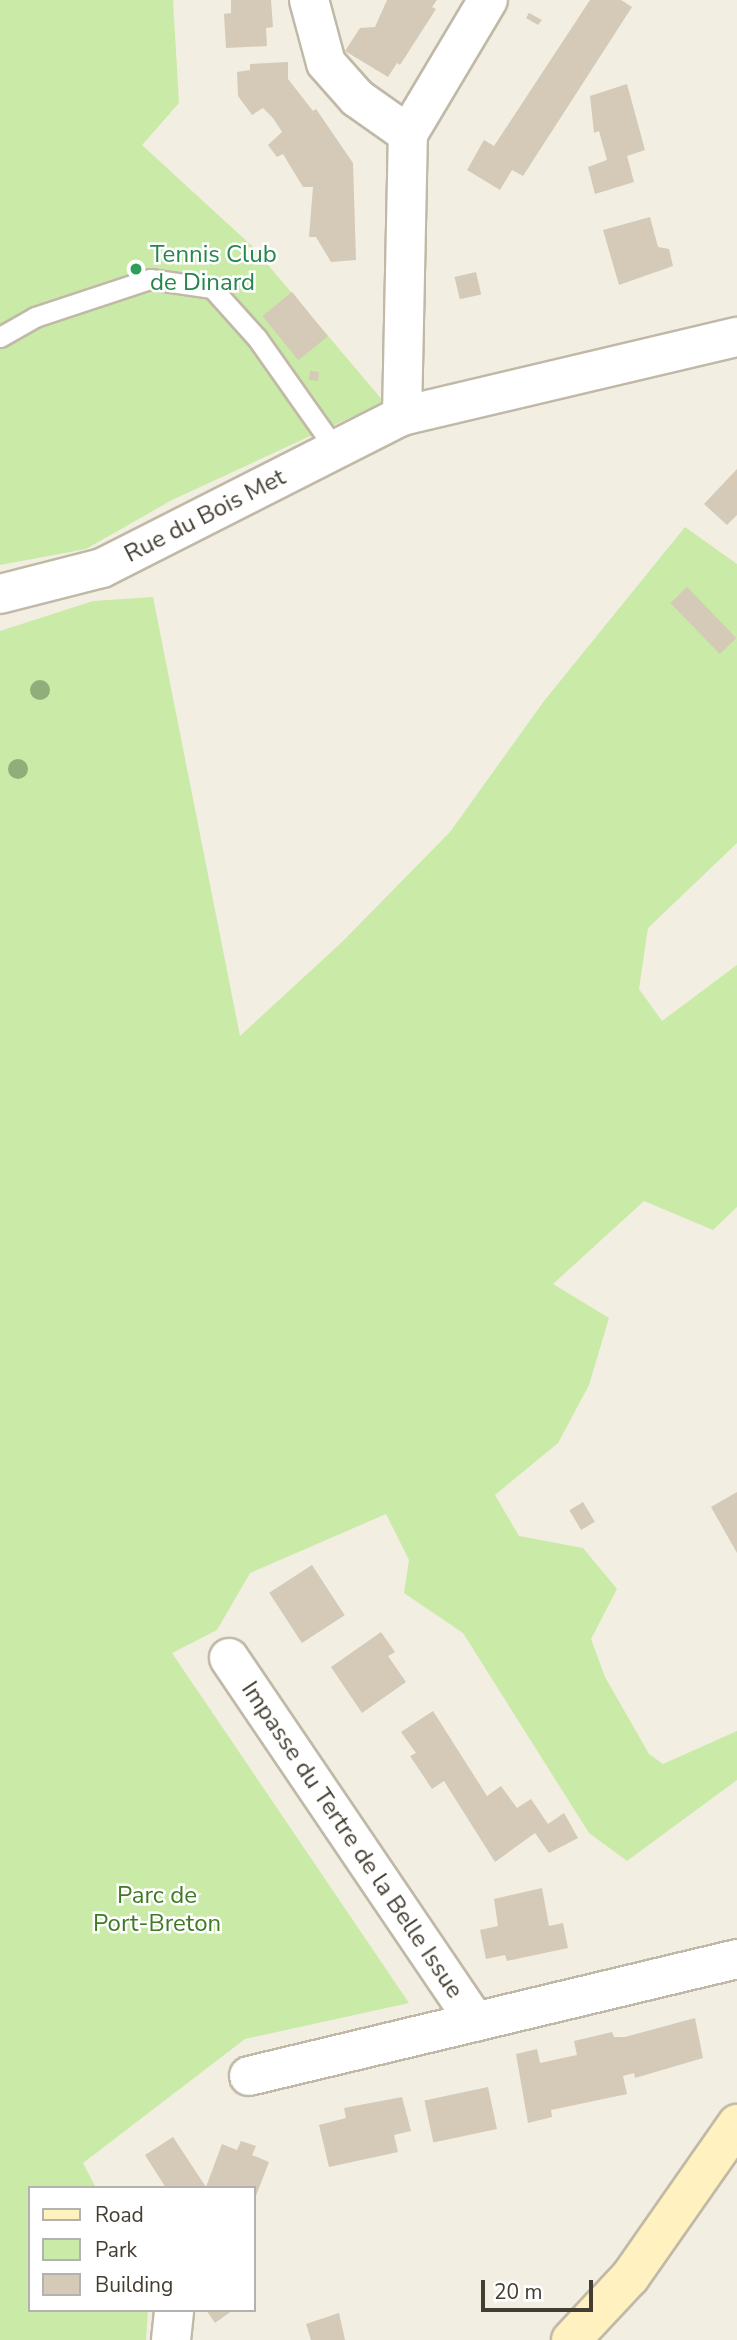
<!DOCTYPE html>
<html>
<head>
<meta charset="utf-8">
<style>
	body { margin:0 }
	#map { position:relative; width:737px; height:2340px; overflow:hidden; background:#f2eee2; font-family:"Nunito Sans",sans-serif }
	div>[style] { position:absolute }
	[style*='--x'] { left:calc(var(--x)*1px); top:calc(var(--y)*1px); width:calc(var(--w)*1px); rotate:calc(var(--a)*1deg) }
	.green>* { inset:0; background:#caeaa8 }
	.building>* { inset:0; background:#d4cab7; transform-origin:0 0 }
	.roads { filter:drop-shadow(2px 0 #c1b9a7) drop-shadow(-2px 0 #c1b9a7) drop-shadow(0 2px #c1b9a7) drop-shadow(0 -2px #c1b9a7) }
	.lane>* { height:19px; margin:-9.5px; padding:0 9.5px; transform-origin:9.5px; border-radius:9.5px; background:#fff }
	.street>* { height:38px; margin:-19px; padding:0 19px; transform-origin:19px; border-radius:19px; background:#fff }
	.secondary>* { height:38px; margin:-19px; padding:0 19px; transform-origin:19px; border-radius:19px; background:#fff2c0 }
	.trees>* { width:20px; height:20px; margin:-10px; border-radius:50%; background:#90ae79 }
	.dots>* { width:19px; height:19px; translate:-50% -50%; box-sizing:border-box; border:4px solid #fff; border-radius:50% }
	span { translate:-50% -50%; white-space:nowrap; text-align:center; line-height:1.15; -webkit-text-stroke:5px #fff; paint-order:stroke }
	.leisure-label { font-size:24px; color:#27864d }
	.left { translate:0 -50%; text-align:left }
	.street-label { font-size:24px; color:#443e32 }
	.park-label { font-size:24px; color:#407923 }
	.legend { position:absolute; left:28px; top:2186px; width:228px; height:126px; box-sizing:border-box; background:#fff; border:2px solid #b4b2ad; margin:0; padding:9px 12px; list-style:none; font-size:21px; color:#443e32 }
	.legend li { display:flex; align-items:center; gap:14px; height:35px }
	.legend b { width:35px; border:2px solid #b4b2ad }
	.scale { position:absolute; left:481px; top:2280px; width:112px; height:32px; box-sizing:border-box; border:4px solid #443e32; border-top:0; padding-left:9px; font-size:21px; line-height:24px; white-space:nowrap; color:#443e32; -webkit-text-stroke:5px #fff; paint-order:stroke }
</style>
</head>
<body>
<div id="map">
	<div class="green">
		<i style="clip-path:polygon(0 0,173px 0,179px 103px,142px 145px,252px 246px,384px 402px,172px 500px,86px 549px,0 565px)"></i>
		<i style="clip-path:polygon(685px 527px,737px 564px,737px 843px,648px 928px,639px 989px,662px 1021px,737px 965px,737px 1207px,713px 1230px,644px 1201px,553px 1284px,609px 1318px,589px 1385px,558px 1443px,495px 1495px,519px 1536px,583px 1548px,617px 1589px,591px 1639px,605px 1677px,649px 1754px,663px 1764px,737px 1731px,737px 1780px,627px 1861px,589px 1833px,463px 1633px,404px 1593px,409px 1560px,386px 1514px,250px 1573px,217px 1630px,172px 1653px,409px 2003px,245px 2039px,83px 2163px,96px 2188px,30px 2188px,30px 2310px,148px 2310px,146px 2340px,0 2340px,0 631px,93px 601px,153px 597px,240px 1036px,342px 942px,450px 832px,544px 701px)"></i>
	</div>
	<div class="building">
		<i style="clip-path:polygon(231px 0,271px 0,273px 27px,266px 28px,267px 46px,226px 48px,224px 14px,231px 13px)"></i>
		<i style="clip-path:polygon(387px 0,437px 0,432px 7px,436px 9px,400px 65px,397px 63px,388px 77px,345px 51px,360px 28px,375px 27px)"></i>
		<i style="clip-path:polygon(590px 0,621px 0,632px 7px,523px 176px,512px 170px,500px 190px,467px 170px,484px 140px,494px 146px)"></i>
		<i style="clip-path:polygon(529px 13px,542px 20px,538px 25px,526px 18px)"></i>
		<i style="clip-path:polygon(288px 62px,288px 79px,313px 111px,316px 109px,353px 163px,356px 260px,331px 262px,316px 237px,309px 237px,313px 187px,303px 187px,283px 154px,277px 157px,268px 145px,282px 132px,273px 118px,263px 108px,252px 115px,238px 96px,237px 72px,250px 70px,250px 64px)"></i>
		<i style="clip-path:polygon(627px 84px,645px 150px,627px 156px,634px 182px,595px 194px,588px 167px,607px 160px,599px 131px,594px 133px,590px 96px)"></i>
		<i style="clip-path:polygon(650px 217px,658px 247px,669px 249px,673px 266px,619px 285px,603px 230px)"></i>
		<i style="left:476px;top:272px;width:23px;height:22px;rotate:77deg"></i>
		<i style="left:292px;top:292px;width:57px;height:38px;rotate:51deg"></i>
		<i style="left:310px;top:371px;width:9px;height:9px;rotate:6deg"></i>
		<i style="clip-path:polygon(737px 469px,737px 515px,727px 525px,704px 504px)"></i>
		<i style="left:687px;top:587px;width:71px;height:23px;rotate:46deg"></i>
		<i style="clip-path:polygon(737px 1492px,737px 1553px,711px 1507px)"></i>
		<i style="left:583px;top:1502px;width:23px;height:16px;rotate:59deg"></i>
		<i style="left:312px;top:1565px;width:60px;height:51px;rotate:57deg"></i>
		<i style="clip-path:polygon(381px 1632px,395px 1652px,388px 1656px,406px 1682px,362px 1713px,331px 1667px)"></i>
		<i style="clip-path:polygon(433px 1711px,487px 1796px,501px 1786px,517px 1808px,531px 1799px,548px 1824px,564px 1813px,578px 1838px,549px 1853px,535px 1833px,495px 1862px,444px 1781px,432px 1789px,410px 1756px,416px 1753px,401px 1732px)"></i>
		<i style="clip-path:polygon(542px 1888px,549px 1926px,563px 1923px,568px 1948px,507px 1961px,505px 1955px,486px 1959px,480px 1930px,498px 1926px,494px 1899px)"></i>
		<i style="clip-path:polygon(695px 2018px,703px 2058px,635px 2078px,634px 2073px,623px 2076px,627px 2094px,551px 2110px,552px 2117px,528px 2123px,516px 2054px,537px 2049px,540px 2063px,577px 2055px,574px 2041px,612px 2032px,614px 2037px,625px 2037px)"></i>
		<i style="left:488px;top:2087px;width:43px;height:65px;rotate:78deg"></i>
		<i style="clip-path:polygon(402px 2097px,411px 2131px,394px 2135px,398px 2152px,329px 2167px,319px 2125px,346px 2118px,344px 2108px)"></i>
		<i style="clip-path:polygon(173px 2137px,206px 2187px,222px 2144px,237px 2150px,241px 2141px,256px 2146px,252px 2155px,269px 2162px,254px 2201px,254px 2188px,166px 2188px,145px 2155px)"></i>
		<i style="clip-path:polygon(206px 2310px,233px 2310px,215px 2323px)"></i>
		<i style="clip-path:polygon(339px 2313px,345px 2340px,311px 2340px,306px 2324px)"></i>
	</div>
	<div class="roads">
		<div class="lane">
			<i style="--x:0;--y:337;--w:40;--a:-29.7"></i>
			<i style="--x:35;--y:317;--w:121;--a:-18.3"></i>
			<i style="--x:150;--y:279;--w:63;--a:8.3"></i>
			<i style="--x:212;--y:288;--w:67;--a:48"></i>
			<i style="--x:257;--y:338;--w:137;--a:54.8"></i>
		</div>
		<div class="street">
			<i style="--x:309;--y:0;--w:65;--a:74.9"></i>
			<i style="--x:326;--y:63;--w:47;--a:48.5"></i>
			<i style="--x:357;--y:98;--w:62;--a:35.2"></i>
			<i style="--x:402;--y:416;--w:282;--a:-88.8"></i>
			<i style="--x:408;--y:134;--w:156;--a:-59.2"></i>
			<i style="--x:0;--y:594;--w:105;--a:-14.3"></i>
			<i style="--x:102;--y:568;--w:336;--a:-26.9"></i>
			<i style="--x:402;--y:416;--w:344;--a:-13.3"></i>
			<i style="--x:229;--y:1658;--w:439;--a:55.9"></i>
			<i style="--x:249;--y:2076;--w:502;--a:-13.48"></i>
			<i style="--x:171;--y:2340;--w:30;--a:-84"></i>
		</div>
		<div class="secondary">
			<i style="--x:571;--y:2340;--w:86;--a:-46.9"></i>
			<i style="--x:630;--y:2277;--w:187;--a:-55"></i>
		</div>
	</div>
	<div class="trees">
		<i style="left:40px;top:690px"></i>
		<i style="left:18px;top:769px"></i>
	</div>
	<div class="dots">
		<i style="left:136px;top:269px;background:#2e9e5b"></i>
	</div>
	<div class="leisure-label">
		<span class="left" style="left:150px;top:269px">Tennis Club<br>de Dinard</span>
	</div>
	<div class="street-label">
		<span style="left:205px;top:516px;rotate:-27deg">Rue du Bois Met</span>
		<span style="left:352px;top:1840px;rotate:56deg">Impasse du Tertre de la Belle Issue</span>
	</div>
	<div class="park-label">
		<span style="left:157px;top:1910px">Parc de<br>Port-Breton</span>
	</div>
	<ul class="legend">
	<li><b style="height:9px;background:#fff2c0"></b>Road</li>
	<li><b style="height:19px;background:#caeaa8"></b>Park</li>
	<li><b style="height:19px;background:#d4cab7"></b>Building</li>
	</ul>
	<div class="scale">20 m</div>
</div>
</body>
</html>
